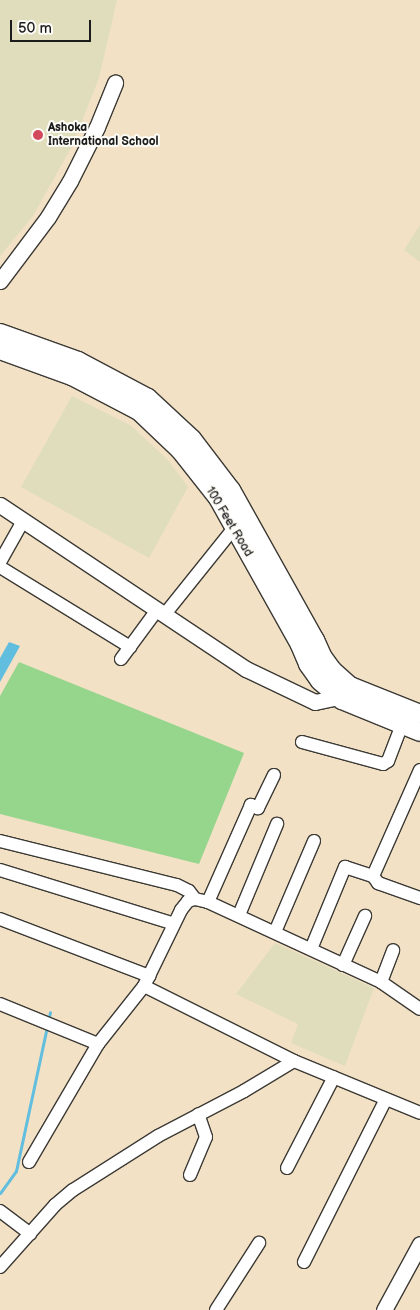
<!DOCTYPE html>
<html>
<head>
<meta charset="utf-8">
<style>
	body { margin:0 }
	#map { position:relative; width:420px; height:1310px; overflow:hidden; background:#f3e1c5; font-family:"Balsamiq Sans",sans-serif }
	div>[style] { position:absolute }
	[style*='--x'] { left:calc(var(--x)*1px); top:calc(var(--y)*1px); width:calc(var(--w)*1px); rotate:calc(var(--a)*1deg) }
	.built>* { inset:0; background:#dfddbb }
	.green>* { inset:0; background:#95d58c }
	.water>* { inset:0; background:#61bedf }
	.stream>* { height:3px; margin:-1.5px; padding:0 1.5px; transform-origin:1.5px; border-radius:1.5px; background:#61bedf }
	.roads { filter:drop-shadow(1px 0 #3c3a35) drop-shadow(-1px 0 #3c3a35) drop-shadow(0 1px #3c3a35) drop-shadow(0 -1px #3c3a35) }
	.minor>* { height:12px; margin:-6px; padding:0 6px; transform-origin:6px; border-radius:6px; background:#fff }
	.tertiary>* { height:15px; margin:-7.5px; padding:0 7.5px; transform-origin:7.5px; border-radius:7.5px; background:#fff }
	.secondary>* { height:18px; margin:-9px; padding:0 9px; transform-origin:9px; border-radius:9px; background:#fff }
	.dots>* { width:14px; height:14px; translate:-50% -50%; box-sizing:border-box; border:2px solid #fdfcf7; border-radius:50% }
	span { translate:-50% -50%; white-space:nowrap; text-align:center; line-height:1.15; -webkit-text-stroke:4px #fdfcf7; paint-order:stroke }
	.poi-label { font-size:12px; color:#1c1c1c; font-weight:700 }
	.left { translate:0 -50%; text-align:left }
	.street-label { font-size:12px; color:#1c1c1c }
	.scale { position:absolute; left:10px; top:20px; width:81px; height:22px; box-sizing:border-box; border:2px solid #1c1c1c; border-top:0; padding-left:6px; font-size:15px; line-height:18px; white-space:nowrap; color:#1c1c1c; -webkit-text-stroke:4px #fdfcf7; paint-order:stroke }
</style>
</head>
<body>
<div id="map">
	<div class="built">
		<i style="clip-path:polygon(0 0,117px 0,99px 78px,72px 146px,33px 216px,0 256px)"></i>
		<i style="clip-path:polygon(420px 225px,420px 262px,404px 250px)"></i>
		<i style="clip-path:polygon(72px 396px,130px 425px,167px 459px,188px 487px,149px 558px,21px 487px)"></i>
		<i style="clip-path:polygon(275px 943px,374px 988px,345px 1066px,291px 1043px,298px 1024px,236px 994px)"></i>
	</div>
	<div class="green">
		<i style="clip-path:polygon(19px 662px,244px 753px,199px 864px,0 814px,0 696px)"></i>
	</div>
	<div class="water">
		<i style="clip-path:polygon(9px 642px,20px 646px,0 682px,0 658px)"></i>
	</div>
	<div class="stream">
		<i style="--x:48;--y:1021;--w:9;--a:-77"></i>
		<i style="--x:0;--y:1193;--w:27;--a:-54"></i>
		<i style="--x:16;--y:1171;--w:147;--a:-77.9"></i>
	</div>
	<div class="roads">
		<div class="minor">
			<i style="--x:0;--y:562;--w:47;--a:-60.7"></i>
			<i style="--x:0;--y:567;--w:153;--a:31.6"></i>
			<i style="--x:165;--y:614;--w:110;--a:-51.3"></i>
			<i style="--x:121;--y:659;--w:61;--a:-53.7"></i>
			<i style="--x:302;--y:742;--w:84;--a:15.2"></i>
			<i style="--x:383;--y:764;--w:6;--a:-31"></i>
			<i style="--x:388;--y:761;--w:40;--a:-69"></i>
			<i style="--x:420;--y:770;--w:116;--a:113.9"></i>
			<i style="--x:373;--y:876;--w:9;--a:54"></i>
			<i style="--x:378;--y:883;--w:45;--a:19.7"></i>
			<i style="--x:274;--y:775;--w:37;--a:116"></i>
			<i style="--x:258;--y:808;--w:8;--a:-157"></i>
			<i style="--x:251;--y:805;--w:106;--a:113.9"></i>
			<i style="--x:208;--y:902;--w:191;--a:24.8"></i>
			<i style="--x:381;--y:982;--w:47;--a:34.7"></i>
			<i style="--x:0;--y:841;--w:182;--a:14"></i>
			<i style="--x:177;--y:885;--w:13;--a:27"></i>
			<i style="--x:189;--y:891;--w:10;--a:53"></i>
			<i style="--x:0;--y:870;--w:182;--a:17.2"></i>
			<i style="--x:239;--y:915;--w:99;--a:-67.3"></i>
			<i style="--x:0;--y:919;--w:160;--a:20.9"></i>
			<i style="--x:275;--y:932;--w:99;--a:-66.8"></i>
			<i style="--x:311;--y:949;--w:89;--a:-67.5"></i>
			<i style="--x:345;--y:867;--w:29;--a:18"></i>
			<i style="--x:343;--y:965;--w:54;--a:-65.8"></i>
			<i style="--x:381;--y:982;--w:34;--a:-69"></i>
			<i style="--x:144;--y:986;--w:168;--a:26.6"></i>
			<i style="--x:294;--y:1061;--w:136;--a:22.4"></i>
			<i style="--x:0;--y:1004;--w:106;--a:22.2"></i>
			<i style="--x:29;--y:1162;--w:137;--a:-59.7"></i>
			<i style="--x:98;--y:1044;--w:74;--a:-51.6"></i>
			<i style="--x:144;--y:986;--w:85;--a:-64"></i>
			<i style="--x:181;--y:910;--w:11;--a:-52"></i>
			<i style="--x:188;--y:901;--w:7;--a:-16"></i>
			<i style="--x:195;--y:899;--w:13;--a:13"></i>
			<i style="--x:287;--y:1168;--w:102;--a:-62.7"></i>
			<i style="--x:190;--y:1175;--w:41;--a:-67.2"></i>
			<i style="--x:206;--y:1137;--w:24;--a:-109"></i>
			<i style="--x:0;--y:1211;--w:38;--a:37"></i>
			<i style="--x:304;--y:1262;--w:182;--a:-63.3"></i>
			<i style="--x:0;--y:1267;--w:83;--a:-48.4"></i>
			<i style="--x:55;--y:1205;--w:23;--a:-40"></i>
			<i style="--x:73;--y:1190;--w:101;--a:-32.4"></i>
			<i style="--x:158;--y:1136;--w:97;--a:-27.6"></i>
			<i style="--x:244;--y:1091;--w:58;--a:-31"></i>
			<i style="--x:216;--y:1310;--w:80;--a:-57.3"></i>
		</div>
		<div class="tertiary">
			<i style="--x:0;--y:281;--w:80;--a:-53.1"></i>
			<i style="--x:48;--y:217;--w:42;--a:-58.6"></i>
			<i style="--x:70;--y:181;--w:60;--a:-63.4"></i>
			<i style="--x:97;--y:127;--w:48;--a:-67.8"></i>
			<i style="--x:0;--y:505;--w:296;--a:33.7"></i>
			<i style="--x:246;--y:669;--w:76;--a:25.6"></i>
			<i style="--x:315;--y:702;--w:24;--a:-12"></i>
			<i style="--x:338;--y:697;--w:8;--a:-45"></i>
			<i style="--x:384;--y:1310;--w:75;--a:-61.4"></i>
		</div>
		<div class="secondary">
			<i style="--x:0;--y:333;--w:83;--a:19.7"></i>
			<i style="--x:78;--y:361;--w:79;--a:27.9"></i>
			<i style="--x:148;--y:398;--w:60;--a:43"></i>
			<i style="--x:192;--y:439;--w:64;--a:52.6"></i>
			<i style="--x:231;--y:490;--w:172;--a:60.8"></i>
			<i style="--x:315;--y:640;--w:17;--a:66"></i>
			<i style="--x:322;--y:656;--w:17;--a:54"></i>
			<i style="--x:332;--y:670;--w:24;--a:42"></i>
			<i style="--x:350;--y:686;--w:75;--a:21.8"></i>
			<i style="--x:0;--y:350;--w:77;--a:19.9"></i>
			<i style="--x:72;--y:376;--w:76;--a:27.6"></i>
			<i style="--x:139;--y:411;--w:57;--a:43.6"></i>
			<i style="--x:180;--y:450;--w:61;--a:51.6"></i>
			<i style="--x:218;--y:498;--w:168;--a:60.8"></i>
			<i style="--x:300;--y:645;--w:21;--a:67"></i>
			<i style="--x:308;--y:664;--w:21;--a:55"></i>
			<i style="--x:320;--y:681;--w:29;--a:41"></i>
			<i style="--x:342;--y:700;--w:84;--a:22.3"></i>
		</div>
	</div>
	<div class="dots">
		<i style="left:38px;top:135px;background:#d1495b"></i>
	</div>
	<div class="poi-label">
		<span class="left" style="left:48px;top:135px">Ashoka<br>International School</span>
	</div>
	<div class="street-label">
		<span style="left:229px;top:522px;rotate:59deg">100 Feet Road</span>
	</div>
	<div class="scale">50 m</div>
</div>
</body>
</html>
